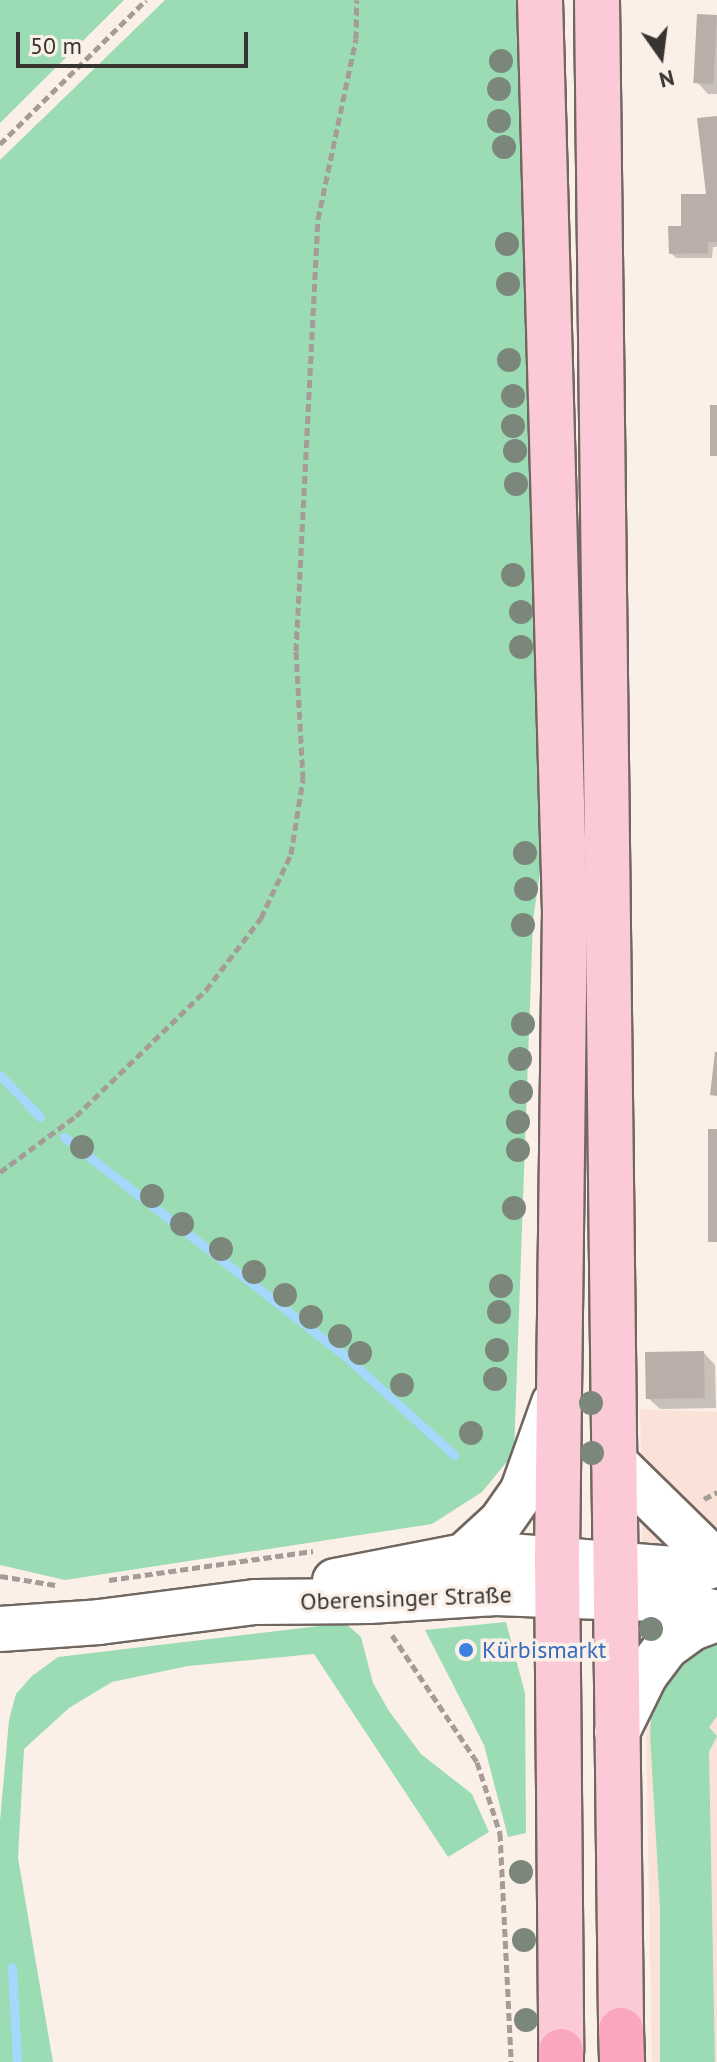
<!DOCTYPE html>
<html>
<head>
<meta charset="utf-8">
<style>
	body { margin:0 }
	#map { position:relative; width:717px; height:2062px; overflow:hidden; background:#fbf0e8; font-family:"PT Sans",sans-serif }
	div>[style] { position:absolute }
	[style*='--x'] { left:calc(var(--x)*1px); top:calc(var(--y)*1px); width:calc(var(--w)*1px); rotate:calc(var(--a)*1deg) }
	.commercial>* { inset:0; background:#fbe2d8 }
	.green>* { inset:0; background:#9bdcb4 }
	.shadow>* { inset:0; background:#0003 }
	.stream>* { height:9px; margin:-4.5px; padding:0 4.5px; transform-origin:4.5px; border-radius:4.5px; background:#a5d8fc }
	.building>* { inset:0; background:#baafa8; transform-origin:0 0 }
	.path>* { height:5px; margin-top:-2.5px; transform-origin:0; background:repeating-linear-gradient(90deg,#a59c97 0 8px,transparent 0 12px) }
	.roads { filter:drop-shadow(2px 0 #716761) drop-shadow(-2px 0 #716761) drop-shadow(0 2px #716761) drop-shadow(0 -2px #716761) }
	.minor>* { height:44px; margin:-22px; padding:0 22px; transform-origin:22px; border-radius:22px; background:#fff }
	.major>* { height:44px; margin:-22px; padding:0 22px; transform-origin:22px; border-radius:22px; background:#fccad7 }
	.highway>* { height:44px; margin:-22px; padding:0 22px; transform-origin:22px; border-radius:22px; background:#faa6bd }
	.trees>* { width:24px; height:24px; margin:-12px; border-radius:50%; background:#7b877a }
	.dots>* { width:22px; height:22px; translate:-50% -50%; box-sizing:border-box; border:4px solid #fbf0e8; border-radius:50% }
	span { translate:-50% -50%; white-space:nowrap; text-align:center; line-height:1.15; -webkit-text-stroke:7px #fbf0e8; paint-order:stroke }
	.street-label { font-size:24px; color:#393431 }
	.shop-label { font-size:24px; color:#366cbe }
	.left { translate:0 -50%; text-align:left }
	.north { position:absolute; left:621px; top:16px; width:80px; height:80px; -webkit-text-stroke:6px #fbf0e8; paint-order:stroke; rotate:166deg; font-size:22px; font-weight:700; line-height:32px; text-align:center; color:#393431 }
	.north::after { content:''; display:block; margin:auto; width:28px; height:36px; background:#393431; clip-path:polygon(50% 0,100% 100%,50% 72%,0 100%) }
	.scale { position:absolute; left:16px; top:32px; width:232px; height:36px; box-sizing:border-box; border:4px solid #393431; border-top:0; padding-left:10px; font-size:24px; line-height:28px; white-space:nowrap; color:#393431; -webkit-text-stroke:6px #fbf0e8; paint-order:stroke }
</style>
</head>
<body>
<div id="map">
	<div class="commercial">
		<i style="clip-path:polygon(640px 1409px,717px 1412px,717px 2062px,652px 2062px)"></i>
	</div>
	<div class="green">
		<i style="clip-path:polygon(0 0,124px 0,0 123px)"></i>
		<i style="clip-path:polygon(165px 0,517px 0,548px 817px,533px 920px,514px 1453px,482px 1492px,432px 1524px,65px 1580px,0 1565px,0 160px)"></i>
		<i style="clip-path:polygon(506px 1622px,525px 1693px,526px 1833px,508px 1837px,484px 1745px,425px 1630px)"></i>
		<i style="clip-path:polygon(345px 1623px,361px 1637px,373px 1683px,389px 1711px,421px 1754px,472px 1794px,489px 1832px,448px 1857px,314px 1654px,188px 1666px,112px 1682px,69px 1708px,24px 1749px,18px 1858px,53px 2062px,0 2062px,0 1821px,9px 1720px,16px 1694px,32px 1676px,58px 1657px)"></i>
		<i style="clip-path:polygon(698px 1644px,717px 1644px,717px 1716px,709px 1727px,717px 1736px,709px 1752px,715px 2062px,660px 2062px,660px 1908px,650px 1734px,652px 1706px,659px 1683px)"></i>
	</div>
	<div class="shadow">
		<i style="clip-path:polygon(717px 17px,717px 94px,708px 94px,697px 82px)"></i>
		<i style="clip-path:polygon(717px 118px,717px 247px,713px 247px,712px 258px,676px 258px,671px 253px,683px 228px,708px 195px)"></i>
		<i style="clip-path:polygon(704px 1353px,715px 1365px,716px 1408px,660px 1409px,648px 1398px)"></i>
	</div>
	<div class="stream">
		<i style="--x:0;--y:1075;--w:58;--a:46.4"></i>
		<i style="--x:64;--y:1137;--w:353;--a:37.9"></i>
		<i style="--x:343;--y:1354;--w:150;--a:42.3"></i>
		<i style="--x:12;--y:1967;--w:95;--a:87"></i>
	</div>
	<div class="building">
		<i style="left:697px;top:14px;width:20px;height:69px;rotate:3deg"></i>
		<i style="clip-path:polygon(717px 116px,717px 242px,708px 242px,708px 253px,669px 254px,668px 226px,681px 226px,681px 194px,706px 194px,697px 118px)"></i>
		<i style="left:710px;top:405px;width:7px;height:51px"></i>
		<i style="clip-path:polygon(715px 1052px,717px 1052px,717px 1096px,710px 1095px)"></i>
		<i style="left:708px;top:1129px;width:9px;height:113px"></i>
		<i style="left:704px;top:1351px;width:47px;height:59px;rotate:89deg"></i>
	</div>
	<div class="path">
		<i style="--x:0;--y:144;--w:205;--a:-44.6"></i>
		<i style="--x:0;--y:1172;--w:94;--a:-36.4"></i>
		<i style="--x:76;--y:1116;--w:181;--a:-44.1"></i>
		<i style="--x:206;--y:990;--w:91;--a:-52.6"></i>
		<i style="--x:261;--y:918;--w:71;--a:-64.9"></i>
		<i style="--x:291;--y:854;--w:76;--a:-80.9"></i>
		<i style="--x:303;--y:779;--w:128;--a:-93.1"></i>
		<i style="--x:296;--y:651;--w:433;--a:-87.1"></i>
		<i style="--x:318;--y:219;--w:184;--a:-78.1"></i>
		<i style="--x:356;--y:39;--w:39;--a:-89"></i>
		<i style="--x:704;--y:1499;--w:15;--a:-28"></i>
		<i style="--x:0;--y:1576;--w:56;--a:9.3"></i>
		<i style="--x:109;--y:1580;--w:206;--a:-8.1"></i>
		<i style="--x:392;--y:1635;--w:153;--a:56.2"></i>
		<i style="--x:477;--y:1762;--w:75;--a:72.1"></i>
		<i style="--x:500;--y:1833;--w:229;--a:87.2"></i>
	</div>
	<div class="roads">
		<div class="minor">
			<i style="--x:614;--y:1462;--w:144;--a:44.4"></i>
			<i style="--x:464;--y:1556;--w:50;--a:-42.6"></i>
			<i style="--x:501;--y:1522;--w:39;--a:-55"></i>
			<i style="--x:523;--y:1490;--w:92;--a:-70.4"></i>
			<i style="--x:335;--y:1581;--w:131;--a:-11"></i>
			<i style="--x:464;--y:1556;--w:45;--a:0"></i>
			<i style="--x:509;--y:1556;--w:168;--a:4.5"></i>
			<i style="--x:676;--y:1569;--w:25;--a:0"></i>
			<i style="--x:701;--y:1569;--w:17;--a:-17"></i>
			<i style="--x:0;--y:1629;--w:99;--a:-4"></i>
			<i style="--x:99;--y:1622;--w:157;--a:-7.3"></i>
			<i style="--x:255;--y:1602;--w:114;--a:-0.5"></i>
			<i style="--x:369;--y:1601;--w:127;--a:-3.6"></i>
			<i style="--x:496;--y:1593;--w:158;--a:2.2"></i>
			<i style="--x:654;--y:1599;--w:65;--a:12.5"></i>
			<i style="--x:617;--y:1732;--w:64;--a:-63.8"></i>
			<i style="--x:645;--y:1675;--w:35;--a:-53"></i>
			<i style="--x:666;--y:1647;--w:32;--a:-36"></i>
			<i style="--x:692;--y:1628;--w:27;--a:-20"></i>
		</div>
		<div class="major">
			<i style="--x:540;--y:0;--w:910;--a:88.43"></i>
			<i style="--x:565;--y:910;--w:649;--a:90.71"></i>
			<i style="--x:557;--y:1559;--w:492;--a:89.5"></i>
			<i style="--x:597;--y:0;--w:2030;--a:89.32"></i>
		</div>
		<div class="highway">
			<i style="--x:621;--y:2030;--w:32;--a:88"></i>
			<i style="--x:561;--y:2051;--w:11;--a:90"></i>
		</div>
	</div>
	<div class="trees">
		<i style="left:501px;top:61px"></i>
		<i style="left:499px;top:89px"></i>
		<i style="left:499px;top:121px"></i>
		<i style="left:504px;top:147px"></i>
		<i style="left:507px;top:244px"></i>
		<i style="left:508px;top:284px"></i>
		<i style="left:509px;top:360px"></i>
		<i style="left:513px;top:396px"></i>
		<i style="left:513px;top:426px"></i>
		<i style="left:515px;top:451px"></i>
		<i style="left:516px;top:484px"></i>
		<i style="left:513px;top:575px"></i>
		<i style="left:521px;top:612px"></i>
		<i style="left:521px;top:647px"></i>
		<i style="left:525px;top:853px"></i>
		<i style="left:526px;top:889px"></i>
		<i style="left:523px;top:925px"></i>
		<i style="left:523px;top:1024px"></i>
		<i style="left:520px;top:1059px"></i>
		<i style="left:521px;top:1092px"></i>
		<i style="left:518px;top:1122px"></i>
		<i style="left:82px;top:1147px"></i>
		<i style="left:518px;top:1150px"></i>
		<i style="left:152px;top:1196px"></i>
		<i style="left:514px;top:1208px"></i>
		<i style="left:182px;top:1224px"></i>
		<i style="left:221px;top:1249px"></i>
		<i style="left:254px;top:1272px"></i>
		<i style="left:501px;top:1286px"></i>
		<i style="left:285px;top:1295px"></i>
		<i style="left:499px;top:1312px"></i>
		<i style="left:311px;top:1317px"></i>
		<i style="left:340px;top:1336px"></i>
		<i style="left:497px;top:1350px"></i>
		<i style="left:360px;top:1353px"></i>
		<i style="left:495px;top:1379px"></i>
		<i style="left:402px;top:1385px"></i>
		<i style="left:591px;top:1403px"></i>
		<i style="left:471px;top:1433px"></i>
		<i style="left:592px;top:1453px"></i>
		<i style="left:651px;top:1629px"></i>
		<i style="left:521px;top:1872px"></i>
		<i style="left:524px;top:1940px"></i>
		<i style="left:526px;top:2020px"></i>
	</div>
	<div class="dots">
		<i style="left:466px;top:1650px;background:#3f7fe0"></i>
	</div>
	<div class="street-label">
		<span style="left:406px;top:1598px;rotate:-2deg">Oberensinger Straße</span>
	</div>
	<div class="shop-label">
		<span class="left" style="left:482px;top:1650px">Kürbismarkt</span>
	</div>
	<div class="north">N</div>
	<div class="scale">50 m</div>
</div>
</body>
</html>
